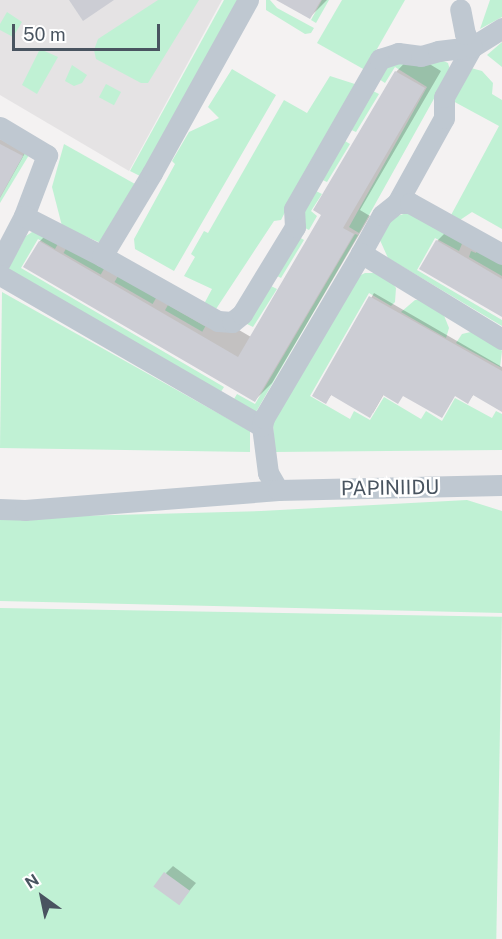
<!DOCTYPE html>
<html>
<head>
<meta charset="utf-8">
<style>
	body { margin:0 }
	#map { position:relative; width:502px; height:939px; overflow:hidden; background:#f4f2f2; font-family:"Public Sans",sans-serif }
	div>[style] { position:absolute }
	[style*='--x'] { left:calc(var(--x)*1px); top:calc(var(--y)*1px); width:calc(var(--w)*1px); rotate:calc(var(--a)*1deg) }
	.education>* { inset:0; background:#e5e3e4 }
	.green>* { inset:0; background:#c0f1d4; transform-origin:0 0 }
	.shadow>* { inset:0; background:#0003 }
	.building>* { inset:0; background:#cccdd4; transform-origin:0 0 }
	.minor>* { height:21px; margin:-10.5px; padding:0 10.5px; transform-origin:10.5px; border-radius:10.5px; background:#bfc8d1 }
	span { translate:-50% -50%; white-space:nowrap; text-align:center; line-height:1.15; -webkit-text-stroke:5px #fff; paint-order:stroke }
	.street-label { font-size:20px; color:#495460 }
	.north { position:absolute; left:12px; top:867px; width:60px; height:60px; -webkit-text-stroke:4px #fff; paint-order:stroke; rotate:327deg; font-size:16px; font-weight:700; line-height:24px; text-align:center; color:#495460 }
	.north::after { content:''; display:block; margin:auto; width:21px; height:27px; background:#495460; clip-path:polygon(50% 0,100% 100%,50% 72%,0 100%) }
	.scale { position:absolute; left:12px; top:24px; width:148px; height:27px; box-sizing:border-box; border:3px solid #495460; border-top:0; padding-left:8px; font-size:18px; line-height:21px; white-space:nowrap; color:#495460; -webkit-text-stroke:4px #fff; paint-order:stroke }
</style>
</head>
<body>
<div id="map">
	<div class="education">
		<i style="clip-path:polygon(0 0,222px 0,129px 171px,0 95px)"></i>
	</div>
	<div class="green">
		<i style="clip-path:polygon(158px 0,199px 0,148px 83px,141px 83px,96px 59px,94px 50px,98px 39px)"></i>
		<i style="clip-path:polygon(224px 0,241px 0,140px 176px,130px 171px)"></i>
		<i style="clip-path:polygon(266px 0,270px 0,277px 8px,314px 28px,311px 33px,305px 34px,266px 10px)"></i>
		<i style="clip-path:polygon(322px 0,329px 0,316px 23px,311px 20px)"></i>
		<i style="clip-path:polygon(342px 0,405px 0,365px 70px,317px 43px)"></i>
		<i style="clip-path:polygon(490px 0,502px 0,502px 17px,480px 29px)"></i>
		<i style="clip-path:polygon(7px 12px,22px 22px,13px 37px,0 30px,0 24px)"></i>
		<i style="clip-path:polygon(502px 42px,502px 67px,487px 55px)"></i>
		<i style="clip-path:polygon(40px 49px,58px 57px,37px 94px,22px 85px)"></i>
		<i style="clip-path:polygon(439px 59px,448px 63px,450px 70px,359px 233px,349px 227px,427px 87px,395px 67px,385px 83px,376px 77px,387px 60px)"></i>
		<i style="clip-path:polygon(72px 65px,87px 75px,82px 83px,74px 86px,65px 81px)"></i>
		<i style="clip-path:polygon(471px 68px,482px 71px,493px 83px,492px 94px,502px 100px,502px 229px,472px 212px,457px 222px,450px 217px,499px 126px,451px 100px)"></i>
		<i style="clip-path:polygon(232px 69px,276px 95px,174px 271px,135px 249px,134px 239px,175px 164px,172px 161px,189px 132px,219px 118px,208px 107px)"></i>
		<i style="clip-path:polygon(330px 76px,358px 85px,304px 175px,281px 220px,274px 221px,216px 309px,204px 304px,212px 289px,184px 276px,195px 257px,191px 254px,204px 231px,208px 233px,284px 100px,307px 113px)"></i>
		<i style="left:106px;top:84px;width:17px;height:15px;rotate:28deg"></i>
		<i style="clip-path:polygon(373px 91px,379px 94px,356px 132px,347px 128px)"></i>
		<i style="clip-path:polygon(345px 141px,350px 144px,327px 182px,318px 178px)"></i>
		<i style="clip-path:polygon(64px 144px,135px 184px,103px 244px,62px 226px,52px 187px)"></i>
		<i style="clip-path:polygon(26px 150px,29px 155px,0 203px,0 198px)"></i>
		<i style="clip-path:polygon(316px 191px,322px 194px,311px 211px,317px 216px,309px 230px,301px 226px,302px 207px)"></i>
		<i style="clip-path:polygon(413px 211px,464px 239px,459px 251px,435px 238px,417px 270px,502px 320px,502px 326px,388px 258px,379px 238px,391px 218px)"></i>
		<i style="clip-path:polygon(35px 230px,59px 242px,55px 249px,38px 239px,21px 268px,224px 387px,219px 395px,8px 269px,26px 236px)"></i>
		<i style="clip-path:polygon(355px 234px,358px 235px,256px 412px,234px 399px,237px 394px,255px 404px)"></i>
		<i style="clip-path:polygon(299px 237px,304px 240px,281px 278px,273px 274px)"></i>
		<i style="left:67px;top:247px;width:43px;height:7px;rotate:30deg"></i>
		<i style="clip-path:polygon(478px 248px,502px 262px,502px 276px,469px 257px,471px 251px,476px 253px)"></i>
		<i style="clip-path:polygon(365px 273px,374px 273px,390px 280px,396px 288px,395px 302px,391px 306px,369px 293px,310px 396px,350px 419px,354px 411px,370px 420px,384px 397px,421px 419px,426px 411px,442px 421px,455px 398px,492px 418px,496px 411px,502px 414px,502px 450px,274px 452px,273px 423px,357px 277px)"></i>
		<i style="left:118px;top:276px;width:44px;height:7px;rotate:30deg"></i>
		<i style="clip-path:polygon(271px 286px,277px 289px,253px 327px,245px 323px)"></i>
		<i style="clip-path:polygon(2px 292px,250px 431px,250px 452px,0 448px)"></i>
		<i style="clip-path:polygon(415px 300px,421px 300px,443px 313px,449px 328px,446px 338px,401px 312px)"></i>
		<i style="left:168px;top:305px;width:43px;height:6px;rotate:30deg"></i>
		<i style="clip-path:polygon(475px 331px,499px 346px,502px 351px,500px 367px,456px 343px,462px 334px)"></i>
		<i style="clip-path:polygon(467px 500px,502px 511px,502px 613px,0 601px,0 518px,261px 511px)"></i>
		<i style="left:0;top:608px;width:502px;height:331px;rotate:1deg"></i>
	</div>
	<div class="shadow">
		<i style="clip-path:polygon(283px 0,327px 0,310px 17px)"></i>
		<i style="clip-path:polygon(413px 54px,441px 71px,360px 210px,370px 216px,272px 383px,255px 400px,25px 266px,40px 241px,57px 224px,251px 337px,323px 214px,396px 72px)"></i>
		<i style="clip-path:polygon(0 139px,25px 153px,0 198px)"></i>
		<i style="clip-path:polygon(454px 224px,502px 251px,502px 315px,437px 241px)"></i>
		<i style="clip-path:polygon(374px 293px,502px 367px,502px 410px,474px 394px,468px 402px,455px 395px,442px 417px,403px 395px,384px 394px,373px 413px,332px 394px,325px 403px,314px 396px)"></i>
		<i style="clip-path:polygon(173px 866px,196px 883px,179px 903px,166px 873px)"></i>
	</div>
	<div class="building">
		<i style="clip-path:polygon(69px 0,114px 0,83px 21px)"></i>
		<i style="clip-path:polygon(276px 0,321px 0,310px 19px)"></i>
		<i style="clip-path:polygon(395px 71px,425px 88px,343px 228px,354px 234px,255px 402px,23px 267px,39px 241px,238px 357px,321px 215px,313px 210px)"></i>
		<i style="clip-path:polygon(0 144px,23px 156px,0 197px)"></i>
		<i style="clip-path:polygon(436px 240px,502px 279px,502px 317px,419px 269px)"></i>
		<i style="clip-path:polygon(369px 296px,502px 371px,502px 412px,473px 395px,468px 404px,455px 396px,442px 418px,403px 396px,398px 404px,383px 395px,370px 418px,331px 395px,326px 404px,312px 396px)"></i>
		<i style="left:164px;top:872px;width:32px;height:18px;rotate:36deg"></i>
	</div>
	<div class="minor">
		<i style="--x:0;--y:127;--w:55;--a:30.8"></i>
		<i style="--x:47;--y:155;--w:65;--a:110.7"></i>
		<i style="--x:397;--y:203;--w:97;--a:-61.1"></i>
		<i style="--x:444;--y:118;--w:21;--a:-90"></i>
		<i style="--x:444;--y:97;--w:57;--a:-60.8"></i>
		<i style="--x:472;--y:47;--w:36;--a:-32"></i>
		<i style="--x:361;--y:253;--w:43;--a:-61.1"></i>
		<i style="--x:382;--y:215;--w:19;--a:-39"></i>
		<i style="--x:397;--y:203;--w:13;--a:0"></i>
		<i style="--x:410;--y:203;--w:105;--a:29"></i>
		<i style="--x:102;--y:256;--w:133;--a:29.3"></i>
		<i style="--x:218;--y:321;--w:14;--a:4"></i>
		<i style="--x:232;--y:322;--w:13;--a:-39"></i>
		<i style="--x:242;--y:314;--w:102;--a:-58.7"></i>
		<i style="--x:295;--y:227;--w:18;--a:-93"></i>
		<i style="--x:294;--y:209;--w:173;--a:-60.2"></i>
		<i style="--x:380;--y:59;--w:19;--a:-18"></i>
		<i style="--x:398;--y:53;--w:23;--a:7"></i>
		<i style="--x:421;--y:56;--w:18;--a:-16"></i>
		<i style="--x:438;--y:51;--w:34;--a:-7"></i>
		<i style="--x:472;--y:47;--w:15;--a:-118"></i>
		<i style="--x:465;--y:34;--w:25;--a:-101"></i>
		<i style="--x:0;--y:262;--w:52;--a:-62.4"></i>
		<i style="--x:24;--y:216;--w:88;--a:27.1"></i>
		<i style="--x:102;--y:256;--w:97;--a:-58.9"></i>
		<i style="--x:152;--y:173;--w:198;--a:-61"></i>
		<i style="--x:0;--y:275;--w:302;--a:30"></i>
		<i style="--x:278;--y:490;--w:20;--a:-120"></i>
		<i style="--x:268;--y:473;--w:47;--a:-97.3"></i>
		<i style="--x:262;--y:426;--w:8;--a:-76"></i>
		<i style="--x:264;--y:418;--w:191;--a:-59.5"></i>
		<i style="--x:361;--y:253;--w:165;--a:31.4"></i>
		<i style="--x:0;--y:509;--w:25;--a:2"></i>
		<i style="--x:25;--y:510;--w:254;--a:-4.5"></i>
		<i style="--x:278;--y:490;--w:224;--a:-1.3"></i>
	</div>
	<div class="street-label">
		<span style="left:390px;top:488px;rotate:-1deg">PAPINIIDU</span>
	</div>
	<div class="north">N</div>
	<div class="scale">50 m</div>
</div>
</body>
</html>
